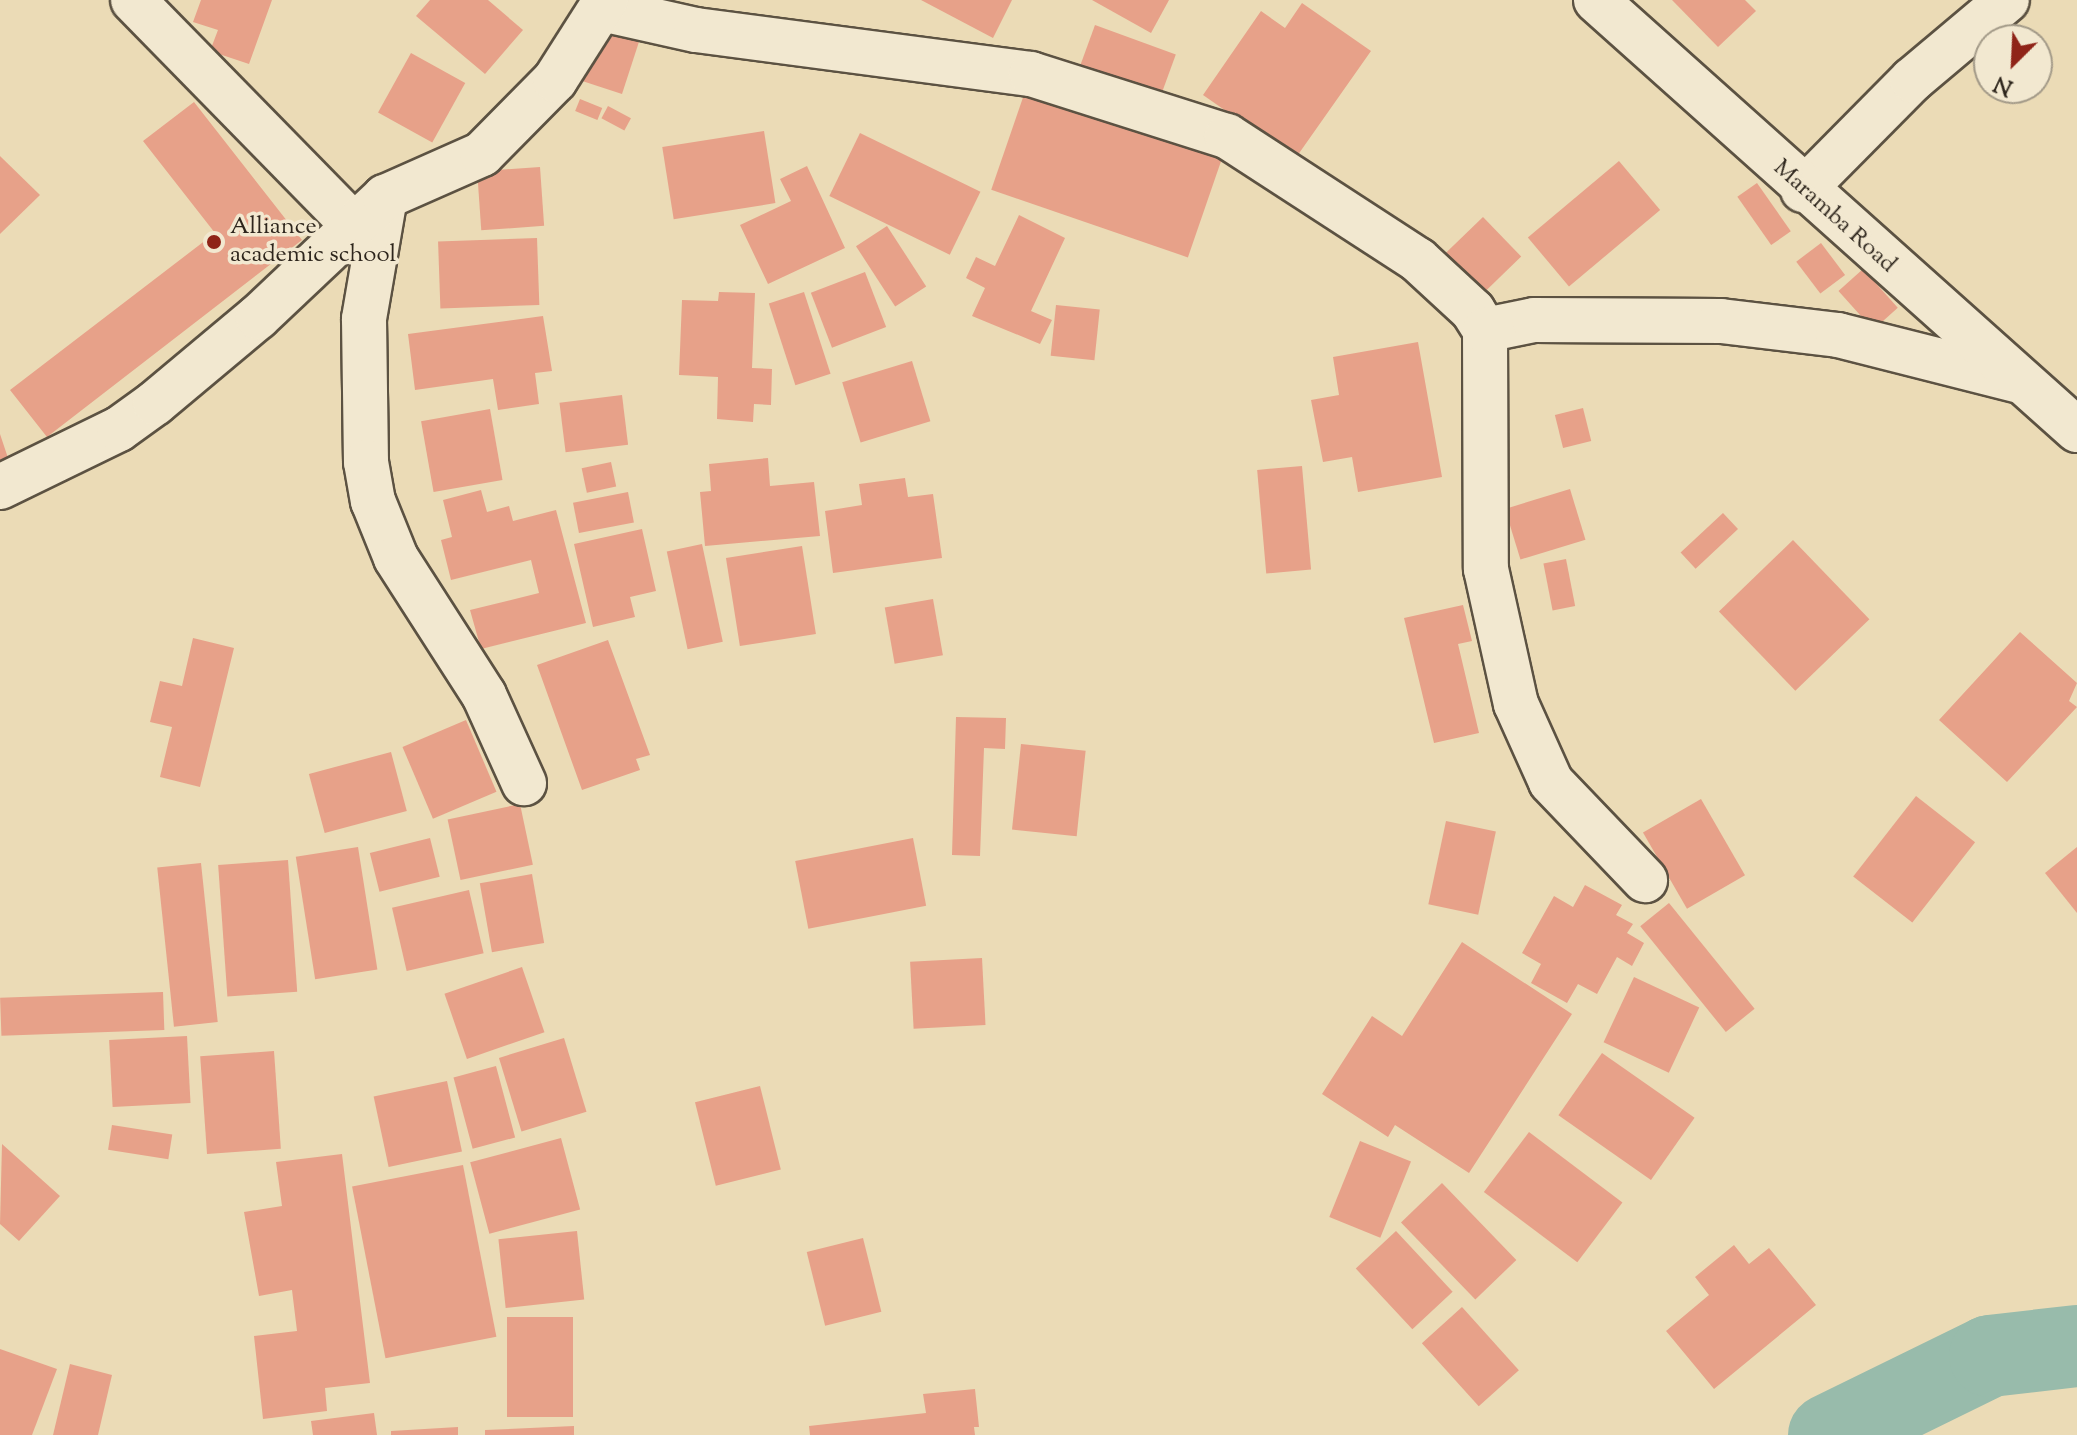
<!DOCTYPE html>
<html>
<head>
<meta charset="utf-8">
<style>
	body { margin:0 }
	#map { position:relative; width:2077px; height:1435px; overflow:hidden; background:#ebdbb6; font-family:"Sorts Mill Goudy",serif }
	div>[style] { position:absolute }
	[style*='--x'] { left:calc(var(--x)*1px); top:calc(var(--y)*1px); width:calc(var(--w)*1px); rotate:calc(var(--a)*1deg) }
	.river>* { height:82px; margin:-41px; padding:0 41px; transform-origin:41px; border-radius:41px; background:#98bbab }
	.building>* { inset:0; background:#e7a189; transform-origin:0 0 }
	.roads { filter:drop-shadow(2px 0 #5c5242) drop-shadow(-2px 0 #5c5242) drop-shadow(0 2px #5c5242) drop-shadow(0 -2px #5c5242) }
	.street>* { height:44px; margin:-22px; padding:0 22px; transform-origin:22px; border-radius:22px; background:#f2e8d0 }
	.secondary>* { height:44px; margin:-22px; padding:0 22px; transform-origin:22px; border-radius:22px; background:#f2e8d0 }
	.dots>* { width:22px; height:22px; translate:-50% -50%; box-sizing:border-box; border:4px solid #f2e8d0; border-radius:50% }
	span { translate:-50% -50%; white-space:nowrap; text-align:center; line-height:1.15; -webkit-text-stroke:7px #f2e8d0; paint-order:stroke }
	.street-label { font-size:24px; color:#2d251c }
	.poi-label { font-size:24px; color:#2d251c }
	.left { translate:0 -50%; text-align:left }
	.north { position:absolute; left:1973px; top:24px; width:80px; height:80px; box-sizing:border-box; background:#f2e8d0; border:2px solid #a39a88; border-radius:50%; rotate:204deg; font-size:22px; font-weight:700; line-height:32px; text-align:center; color:#2d251c }
	.north::after { content:''; display:block; margin:auto; width:28px; height:36px; background:#8f2418; clip-path:polygon(50% 0,100% 100%,50% 72%,0 100%) }
</style>
</head>
<body>
<div id="map">
	<div class="river">
		<i style="--x:1829;--y:1435;--w:179;--a:-26.1"></i>
		<i style="--x:1990;--y:1356;--w:88;--a:-6.6"></i>
	</div>
	<div class="building">
		<i style="clip-path:polygon(201px 0,272px 0,249px 64px,210px 51px,218px 30px,193px 22px)"></i>
		<i style="clip-path:polygon(430px 0,488px 0,523px 30px,485px 74px,416px 16px)"></i>
		<i style="clip-path:polygon(921px 0,1012px 0,993px 38px)"></i>
		<i style="clip-path:polygon(1092px 0,1169px 0,1151px 33px)"></i>
		<i style="clip-path:polygon(1672px 0,1745px 0,1756px 11px,1718px 47px)"></i>
		<i style="clip-path:polygon(1302px 3px,1371px 51px,1295px 159px,1203px 95px,1261px 11px,1285px 28px)"></i>
		<i style="left:1095px;top:25px;width:86px;height:57px;rotate:20deg"></i>
		<i style="left:600px;top:29px;width:41px;height:55px;rotate:18deg"></i>
		<i style="left:411px;top:53px;width:62px;height:68px;rotate:29deg"></i>
		<i style="left:1029px;top:80px;width:208px;height:116px;rotate:19deg"></i>
		<i style="left:580px;top:99px;width:24px;height:13px;rotate:22deg"></i>
		<i style="clip-path:polygon(194px 102px,302px 240px,47px 437px,10px 390px,215px 233px,143px 141px)"></i>
		<i style="left:608px;top:106px;width:26px;height:14px;rotate:28deg"></i>
		<i style="left:764px;top:131px;width:73px;height:103px;rotate:81deg"></i>
		<i style="left:860px;top:133px;width:134px;height:70px;rotate:26deg"></i>
		<i style="clip-path:polygon(0 156px,40px 195px,0 234px)"></i>
		<i style="left:1619px;top:161px;width:64px;height:119px;rotate:50deg"></i>
		<i style="clip-path:polygon(807px 166px,845px 248px,768px 284px,740px 225px,791px 201px,780px 179px)"></i>
		<i style="left:540px;top:167px;width:59px;height:63px;rotate:86deg"></i>
		<i style="left:1757px;top:183px;width:59px;height:24px;rotate:55deg"></i>
		<i style="clip-path:polygon(1019px 215px,1065px 238px,1031px 311px,1052px 320px,1040px 344px,972px 316px,985px 288px,966px 278px,976px 257px,995px 266px)"></i>
		<i style="left:1483px;top:217px;width:55px;height:62px;rotate:46deg"></i>
		<i style="left:887px;top:226px;width:72px;height:37px;rotate:57deg"></i>
		<i style="left:537px;top:238px;width:67px;height:99px;rotate:88deg"></i>
		<i style="left:1821px;top:243px;width:40px;height:31px;rotate:53deg"></i>
		<i style="left:1863px;top:269px;width:52px;height:33px;rotate:48deg"></i>
		<i style="left:865px;top:272px;width:59px;height:58px;rotate:69deg"></i>
		<i style="clip-path:polygon(719px 292px,755px 293px,752px 368px,772px 369px,771px 405px,754px 404px,753px 422px,717px 419px,718px 377px,679px 375px,682px 300px,718px 301px)"></i>
		<i style="left:804px;top:292px;width:86px;height:37px;rotate:72deg"></i>
		<i style="left:1056px;top:305px;width:44px;height:51px;rotate:6deg"></i>
		<i style="clip-path:polygon(543px 316px,552px 371px,535px 373px,539px 404px,498px 410px,493px 379px,415px 390px,408px 334px)"></i>
		<i style="clip-path:polygon(1418px 342px,1442px 477px,1358px 492px,1352px 457px,1323px 462px,1311px 400px,1339px 395px,1333px 357px)"></i>
		<i style="left:912px;top:361px;width:63px;height:73px;rotate:73deg"></i>
		<i style="left:622px;top:395px;width:50px;height:63px;rotate:83deg"></i>
		<i style="left:1583px;top:408px;width:34px;height:29px;rotate:76deg"></i>
		<i style="left:490px;top:409px;width:72px;height:70px;rotate:80deg"></i>
		<i style="clip-path:polygon(0 434px,12px 470px,0 474px)"></i>
		<i style="clip-path:polygon(768px 458px,770px 486px,814px 482px,820px 536px,705px 546px,700px 492px,711px 491px,709px 464px)"></i>
		<i style="left:611px;top:462px;width:25px;height:30px;rotate:78deg"></i>
		<i style="left:1302px;top:466px;width:104px;height:45px;rotate:85deg"></i>
		<i style="clip-path:polygon(905px 478px,908px 497px,933px 494px,942px 558px,833px 573px,825px 511px,862px 505px,859px 484px)"></i>
		<i style="left:1570px;top:489px;width:53px;height:68px;rotate:73deg"></i>
		<i style="clip-path:polygon(481px 490px,487px 512px,509px 506px,513px 521px,556px 510px,586px 623px,481px 649px,470px 610px,539px 593px,531px 560px,451px 580px,441px 540px,452px 537px,443px 500px)"></i>
		<i style="left:628px;top:492px;width:31px;height:56px;rotate:79deg"></i>
		<i style="left:1723px;top:513px;width:22px;height:58px;rotate:47deg"></i>
		<i style="clip-path:polygon(642px 529px,656px 591px,630px 597px,635px 617px,593px 627px,574px 544px)"></i>
		<i style="left:1793px;top:540px;width:110px;height:103px;rotate:46deg"></i>
		<i style="left:702px;top:544px;width:100px;height:36px;rotate:78deg"></i>
		<i style="left:802px;top:546px;width:89px;height:77px;rotate:81deg"></i>
		<i style="left:1566px;top:559px;width:48px;height:23px;rotate:79deg"></i>
		<i style="left:933px;top:599px;width:57px;height:49px;rotate:80deg"></i>
		<i style="clip-path:polygon(1463px 605px,1472px 641px,1458px 644px,1479px 733px,1434px 743px,1404px 618px)"></i>
		<i style="clip-path:polygon(2020px 632px,2077px 683px,2069px 701px,2077px 707px,2007px 782px,1939px 720px)"></i>
		<i style="clip-path:polygon(193px 638px,234px 648px,200px 787px,160px 777px,172px 727px,150px 722px,160px 681px,182px 686px)"></i>
		<i style="clip-path:polygon(608px 640px,650px 755px,636px 759px,640px 770px,582px 790px,537px 665px)"></i>
		<i style="clip-path:polygon(956px 717px,1006px 718px,1005px 749px,984px 748px,980px 856px,952px 855px)"></i>
		<i style="left:466px;top:720px;width:78px;height:69px;rotate:67deg"></i>
		<i style="left:1021px;top:744px;width:65px;height:86px;rotate:6deg"></i>
		<i style="left:391px;top:752px;width:61px;height:85px;rotate:75deg"></i>
		<i style="left:1916px;top:796px;width:75px;height:102px;rotate:38deg"></i>
		<i style="left:1701px;top:799px;width:88px;height:67px;rotate:60deg"></i>
		<i style="left:520px;top:804px;width:62px;height:74px;rotate:78deg"></i>
		<i style="left:1446px;top:821px;width:51px;height:85px;rotate:12deg"></i>
		<i style="left:430px;top:838px;width:40px;height:62px;rotate:76deg"></i>
		<i style="left:913px;top:838px;width:69px;height:120px;rotate:79deg"></i>
		<i style="left:358px;top:847px;width:124px;height:63px;rotate:81deg"></i>
		<i style="clip-path:polygon(2077px 847px,2077px 913px,2045px 873px)"></i>
		<i style="left:288px;top:860px;width:132px;height:70px;rotate:86deg"></i>
		<i style="left:201px;top:863px;width:160px;height:44px;rotate:84deg"></i>
		<i style="left:532px;top:874px;width:70px;height:53px;rotate:80deg"></i>
		<i style="clip-path:polygon(1585px 885px,1622px 905px,1616px 915px,1633px 924px,1627px 933px,1644px 943px,1632px 966px,1617px 957px,1597px 994px,1578px 984px,1567px 1003px,1531px 983px,1541px 964px,1522px 953px,1554px 896px,1573px 907px)"></i>
		<i style="left:469px;top:890px;width:65px;height:79px;rotate:77deg"></i>
		<i style="left:1669px;top:903px;width:136px;height:37px;rotate:51deg"></i>
		<i style="clip-path:polygon(1462px 942px,1572px 1014px,1469px 1173px,1395px 1125px,1388px 1137px,1322px 1094px,1372px 1016px,1402px 1036px)"></i>
		<i style="left:982px;top:958px;width:67px;height:72px;rotate:87deg"></i>
		<i style="left:522px;top:967px;width:69px;height:82px;rotate:71deg"></i>
		<i style="left:1634px;top:977px;width:72px;height:72px;rotate:25deg"></i>
		<i style="left:163px;top:992px;width:38px;height:163px;rotate:88deg"></i>
		<i style="left:187px;top:1036px;width:67px;height:78px;rotate:87deg"></i>
		<i style="left:564px;top:1038px;width:77px;height:68px;rotate:73deg"></i>
		<i style="left:274px;top:1051px;width:98px;height:74px;rotate:86deg"></i>
		<i style="left:1602px;top:1053px;width:113px;height:76px;rotate:35deg"></i>
		<i style="left:496px;top:1066px;width:74px;height:44px;rotate:75deg"></i>
		<i style="left:447px;top:1081px;width:72px;height:75px;rotate:78deg"></i>
		<i style="left:760px;top:1086px;width:86px;height:67px;rotate:76deg"></i>
		<i style="left:112px;top:1125px;width:61px;height:25px;rotate:9deg"></i>
		<i style="left:1529px;top:1132px;width:117px;height:75px;rotate:37deg"></i>
		<i style="left:561px;top:1138px;width:74px;height:94px;rotate:75deg"></i>
		<i style="left:1360px;top:1141px;width:55px;height:82px;rotate:22deg"></i>
		<i style="clip-path:polygon(2px 1144px,60px 1196px,19px 1241px,0 1224px)"></i>
		<i style="clip-path:polygon(342px 1154px,370px 1383px,325px 1388px,327px 1411px,263px 1419px,254px 1336px,297px 1331px,292px 1290px,259px 1296px,244px 1212px,282px 1206px,276px 1162px)"></i>
		<i style="left:463px;top:1165px;width:175px;height:113px;rotate:79deg"></i>
		<i style="left:1442px;top:1183px;width:107px;height:57px;rotate:46deg"></i>
		<i style="left:577px;top:1231px;width:69px;height:79px;rotate:84deg"></i>
		<i style="left:1396px;top:1231px;width:83px;height:55px;rotate:47deg"></i>
		<i style="left:863px;top:1238px;width:76px;height:58px;rotate:76deg"></i>
		<i style="clip-path:polygon(1734px 1245px,1749px 1264px,1769px 1248px,1816px 1305px,1714px 1389px,1666px 1331px,1709px 1295px,1695px 1277px)"></i>
		<i style="left:1462px;top:1307px;width:85px;height:54px;rotate:48deg"></i>
		<i style="left:507px;top:1317px;width:66px;height:100px"></i>
		<i style="clip-path:polygon(0 1349px,57px 1369px,32px 1435px,0 1435px)"></i>
		<i style="clip-path:polygon(70px 1364px,112px 1375px,98px 1435px,53px 1435px)"></i>
		<i style="clip-path:polygon(975px 1389px,979px 1427px,974px 1427px,975px 1435px,810px 1435px,809px 1426px,926px 1413px,923px 1394px)"></i>
		<i style="clip-path:polygon(374px 1413px,377px 1435px,313px 1435px,311px 1421px)"></i>
		<i style="clip-path:polygon(574px 1426px,574px 1435px,485px 1435px,485px 1430px)"></i>
		<i style="clip-path:polygon(458px 1427px,458px 1435px,391px 1435px,391px 1431px)"></i>
	</div>
	<div class="roads">
		<div class="street">
			<i style="--x:133;--y:0;--w:316;--a:45.6"></i>
			<i style="--x:602;--y:9;--w:96;--a:12.6"></i>
			<i style="--x:696;--y:30;--w:338;--a:7.5"></i>
			<i style="--x:1031;--y:74;--w:206;--a:17.6"></i>
			<i style="--x:1227;--y:136;--w:228;--a:33"></i>
			<i style="--x:1418;--y:260;--w:75;--a:42.8"></i>
			<i style="--x:1473;--y:311;--w:22;--a:58"></i>
			<i style="--x:1485;--y:330;--w:239;--a:89.8"></i>
			<i style="--x:1486;--y:569;--w:138;--a:77.5"></i>
			<i style="--x:1516;--y:704;--w:85;--a:65.8"></i>
			<i style="--x:1551;--y:782;--w:136;--a:46.2"></i>
			<i style="--x:1803;--y:190;--w:155;--a:-45.3"></i>
			<i style="--x:1912;--y:80;--w:124;--a:-40.1"></i>
			<i style="--x:385;--y:197;--w:124;--a:99.8"></i>
			<i style="--x:364;--y:319;--w:143;--a:89.2"></i>
			<i style="--x:366;--y:462;--w:40;--a:80"></i>
			<i style="--x:373;--y:501;--w:61;--a:68"></i>
			<i style="--x:396;--y:558;--w:163;--a:57.3"></i>
			<i style="--x:484;--y:695;--w:97;--a:65.6"></i>
			<i style="--x:1485;--y:330;--w:50;--a:-11.5"></i>
			<i style="--x:1534;--y:320;--w:187;--a:0.3"></i>
			<i style="--x:1721;--y:321;--w:118;--a:6.8"></i>
			<i style="--x:1838;--y:335;--w:184;--a:14.2"></i>
			<i style="--x:0;--y:487;--w:132;--a:-26"></i>
			<i style="--x:119;--y:429;--w:44;--a:-35.8"></i>
			<i style="--x:155;--y:403;--w:134;--a:-39.9"></i>
			<i style="--x:258;--y:317;--w:175;--a:-43.4"></i>
			<i style="--x:385;--y:197;--w:106;--a:-23.9"></i>
			<i style="--x:482;--y:154;--w:104;--a:-45.4"></i>
			<i style="--x:555;--y:80;--w:95;--a:-57.5"></i>
		</div>
		<div class="secondary">
			<i style="--x:1596;--y:0;--w:645;--a:41.8"></i>
		</div>
	</div>
	<div class="dots">
		<i style="left:214px;top:242px;background:#8f2418"></i>
	</div>
	<div class="street-label">
		<span style="left:1834px;top:217px;rotate:42deg">Maramba Road</span>
	</div>
	<div class="poi-label">
		<span class="left" style="left:230px;top:242px">Alliance<br>academic school</span>
	</div>
	<div class="north">N</div>
</div>
</body>
</html>
